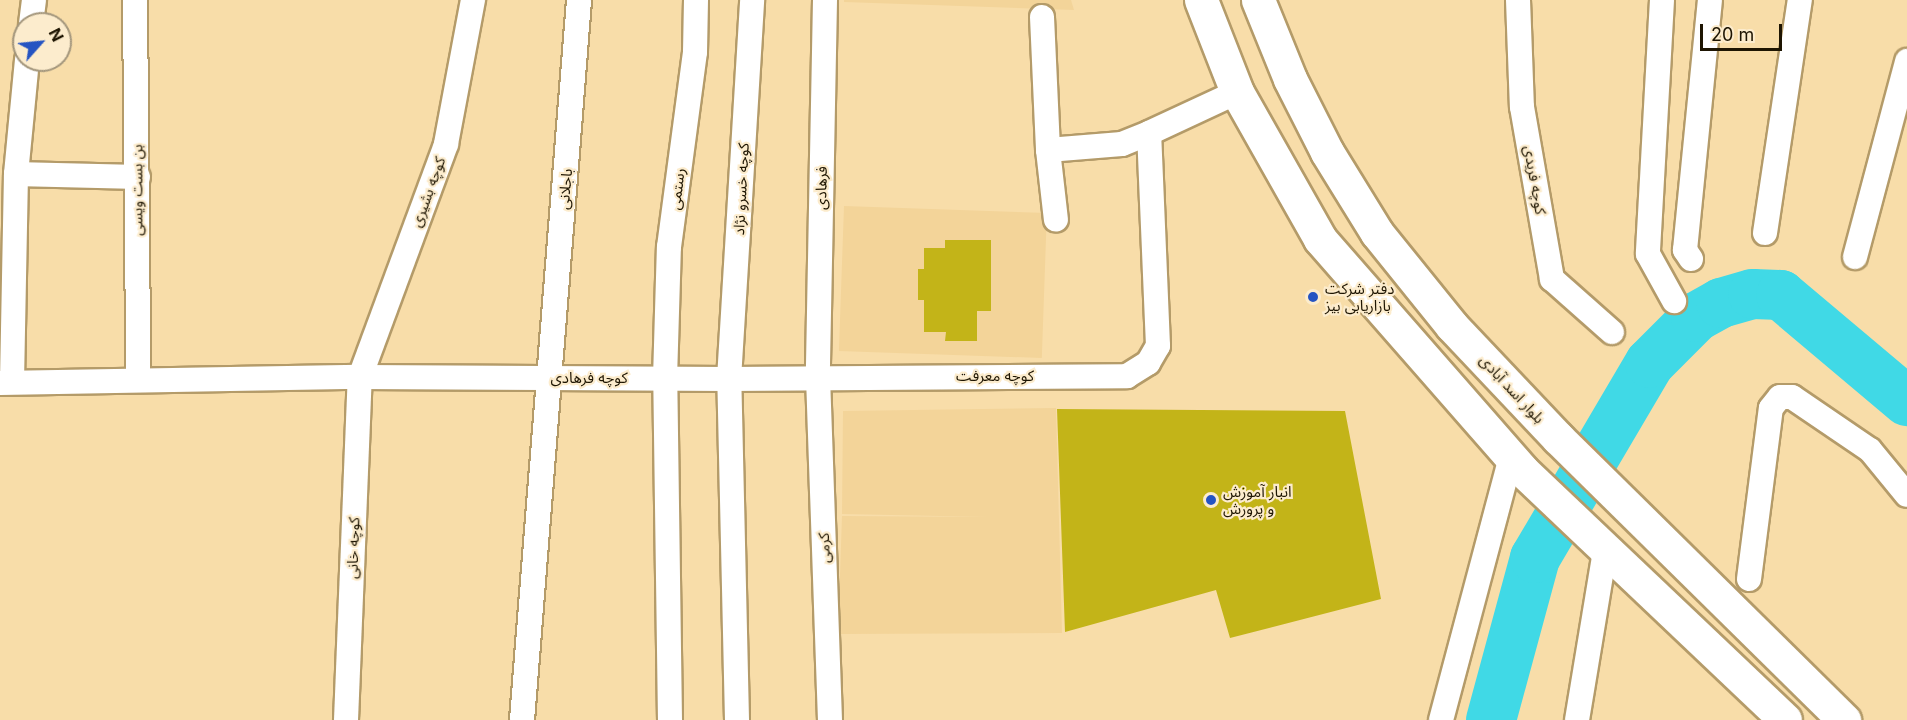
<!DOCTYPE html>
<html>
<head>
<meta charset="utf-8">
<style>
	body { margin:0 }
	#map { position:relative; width:1907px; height:720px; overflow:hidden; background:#f8dda9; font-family:Inter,"Noto Sans Arabic",sans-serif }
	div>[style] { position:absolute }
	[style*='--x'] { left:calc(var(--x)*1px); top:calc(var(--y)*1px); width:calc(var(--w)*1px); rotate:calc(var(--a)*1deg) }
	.built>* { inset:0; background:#f3d499; transform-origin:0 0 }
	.river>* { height:50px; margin:-25px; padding:0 25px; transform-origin:25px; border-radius:25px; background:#40d9e6 }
	.building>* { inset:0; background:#c3b418 }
	.roads { filter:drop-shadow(2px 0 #b49b69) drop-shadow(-2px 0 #b49b69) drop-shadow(0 2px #b49b69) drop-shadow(0 -2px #b49b69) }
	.street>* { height:24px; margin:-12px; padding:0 12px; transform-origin:12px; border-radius:12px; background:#fff }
	.secondary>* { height:33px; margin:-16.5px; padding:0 16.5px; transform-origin:16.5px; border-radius:16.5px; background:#fff }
	.dots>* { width:16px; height:16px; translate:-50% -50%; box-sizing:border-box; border:3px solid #fceccd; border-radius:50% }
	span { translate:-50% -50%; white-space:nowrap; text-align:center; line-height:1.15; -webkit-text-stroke:4.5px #fceccd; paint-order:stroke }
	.street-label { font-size:15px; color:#1e1502 }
	.poi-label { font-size:15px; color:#1e1502 }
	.left { translate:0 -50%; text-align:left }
	.north { position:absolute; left:12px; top:12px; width:60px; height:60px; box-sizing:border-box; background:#fceccd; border:2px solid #a3967c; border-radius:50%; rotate:63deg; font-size:16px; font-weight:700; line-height:24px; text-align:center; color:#1e1502 }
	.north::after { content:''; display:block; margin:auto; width:21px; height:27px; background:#2554c2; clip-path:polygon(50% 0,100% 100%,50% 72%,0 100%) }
	.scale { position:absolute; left:1700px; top:24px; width:82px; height:27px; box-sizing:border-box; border:3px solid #1e1502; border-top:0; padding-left:8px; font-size:18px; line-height:21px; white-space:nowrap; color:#1e1502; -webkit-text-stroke:4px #fceccd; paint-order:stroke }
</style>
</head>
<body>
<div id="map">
	<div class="built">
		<i style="clip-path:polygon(844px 0,1071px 0,1074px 10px,844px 2px)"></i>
		<i style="left:844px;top:206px;width:203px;height:145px;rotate:2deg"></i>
		<i style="clip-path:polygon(1056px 408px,1062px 633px,838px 634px,842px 516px,989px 517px,842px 514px,843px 411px)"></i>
	</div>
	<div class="river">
		<i style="--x:1491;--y:720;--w:168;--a:-74.8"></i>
		<i style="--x:1535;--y:558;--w:226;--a:-59.5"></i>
		<i style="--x:1650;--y:363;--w:65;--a:-45"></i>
		<i style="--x:1696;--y:317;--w:29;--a:-29"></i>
		<i style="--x:1721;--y:303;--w:33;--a:-16"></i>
		<i style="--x:1753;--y:294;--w:28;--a:2"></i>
		<i style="--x:1781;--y:295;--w:165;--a:40.1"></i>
	</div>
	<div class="building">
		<i style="clip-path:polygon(945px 240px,991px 240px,991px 311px,977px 311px,977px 341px,945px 341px,946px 332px,924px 332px,924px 300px,918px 300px,918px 269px,924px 269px,924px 248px,945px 248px)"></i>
		<i style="clip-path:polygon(1057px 409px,1345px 411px,1381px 599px,1230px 638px,1216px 590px,1065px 632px)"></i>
	</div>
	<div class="roads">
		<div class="street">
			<i style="--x:135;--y:0;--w:380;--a:89.5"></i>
			<i style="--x:825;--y:0;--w:377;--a:91.1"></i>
			<i style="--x:818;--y:377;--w:343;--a:88"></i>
			<i style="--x:1518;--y:0;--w:107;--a:87.9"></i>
			<i style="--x:1522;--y:107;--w:175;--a:80.1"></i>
			<i style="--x:1552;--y:279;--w:80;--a:41.5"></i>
			<i style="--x:1662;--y:0;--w:254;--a:93.2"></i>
			<i style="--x:1648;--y:254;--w:54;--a:61"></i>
			<i style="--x:1042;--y:17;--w:133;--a:87.4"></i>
			<i style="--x:1048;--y:150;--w:70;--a:83.5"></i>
			<i style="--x:31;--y:24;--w:24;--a:-83"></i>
			<i style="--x:1048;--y:150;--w:74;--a:-4.6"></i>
			<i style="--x:1122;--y:144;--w:29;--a:-22"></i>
			<i style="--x:16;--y:174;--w:122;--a:1.4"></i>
			<i style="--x:1765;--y:233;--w:236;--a:-81.5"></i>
			<i style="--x:1855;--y:257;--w:203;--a:-75.1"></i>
			<i style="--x:1691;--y:259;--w:11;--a:-124"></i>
			<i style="--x:1685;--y:250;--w:251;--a:-84.3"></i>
			<i style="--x:12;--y:382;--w:208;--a:-88.9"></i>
			<i style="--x:16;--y:174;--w:115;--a:-84.5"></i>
			<i style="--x:0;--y:383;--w:360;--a:-1"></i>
			<i style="--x:360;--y:377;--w:369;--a:0.3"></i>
			<i style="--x:729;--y:379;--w:398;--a:-0.4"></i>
			<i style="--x:1127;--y:376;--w:25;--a:-32"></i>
			<i style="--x:1148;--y:363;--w:20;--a:-60"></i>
			<i style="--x:1158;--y:346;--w:213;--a:-92.4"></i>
			<i style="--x:1149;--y:133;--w:97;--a:-25"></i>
			<i style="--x:1749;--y:579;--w:172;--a:-82.7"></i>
			<i style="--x:1771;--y:408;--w:14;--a:-51"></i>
			<i style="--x:1780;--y:397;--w:12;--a:0"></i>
			<i style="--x:1792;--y:397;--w:94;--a:34.2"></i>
			<i style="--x:1870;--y:450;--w:58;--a:50.6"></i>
			<i style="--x:346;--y:720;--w:343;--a:-87.7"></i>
			<i style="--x:360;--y:377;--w:248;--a:-69.7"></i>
			<i style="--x:446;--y:144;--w:147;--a:-79.4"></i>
			<i style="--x:522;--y:720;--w:722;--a:-85.47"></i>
			<i style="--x:670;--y:720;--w:341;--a:-90.8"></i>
			<i style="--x:665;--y:379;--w:132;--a:-88.3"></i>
			<i style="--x:669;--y:247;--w:197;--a:-82.4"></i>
			<i style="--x:695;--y:52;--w:52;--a:-88.9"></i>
			<i style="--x:737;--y:720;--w:341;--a:-91.3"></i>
			<i style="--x:729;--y:379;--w:380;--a:-86.5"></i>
			<i style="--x:1441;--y:720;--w:272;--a:-75.1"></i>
			<i style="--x:1577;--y:720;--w:171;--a:-80.6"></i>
		</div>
		<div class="secondary">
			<i style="--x:1201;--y:0;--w:99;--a:68.6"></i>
			<i style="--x:1237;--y:92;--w:169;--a:60.5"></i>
			<i style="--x:1320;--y:239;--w:308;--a:48.8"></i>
			<i style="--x:1523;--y:471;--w:361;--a:43.5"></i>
			<i style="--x:1258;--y:0;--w:85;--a:67.9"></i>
			<i style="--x:1290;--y:79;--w:82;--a:63.1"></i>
			<i style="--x:1327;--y:152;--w:95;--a:58.3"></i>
			<i style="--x:1377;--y:233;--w:119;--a:51.1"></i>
			<i style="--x:1452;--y:326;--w:154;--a:46.6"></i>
			<i style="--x:1558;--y:438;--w:402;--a:44.6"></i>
		</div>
	</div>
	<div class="dots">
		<i style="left:1313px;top:297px;background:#2554c2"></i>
		<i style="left:1211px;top:500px;background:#2554c2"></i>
	</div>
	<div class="street-label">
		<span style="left:1535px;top:180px;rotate:80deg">کوچه فریدی</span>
		<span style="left:821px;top:188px;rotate:-89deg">فرهادی</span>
		<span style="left:565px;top:189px;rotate:-85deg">باجلانی</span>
		<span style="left:677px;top:189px;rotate:-83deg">رستمی</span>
		<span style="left:741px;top:189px;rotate:-87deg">کوچه خسرو نژاد</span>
		<span style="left:137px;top:190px;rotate:-90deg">بن بست ویسی</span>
		<span style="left:428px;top:192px;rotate:-70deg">کوچه بشیری</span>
		<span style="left:995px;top:376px">کوچه معرفت</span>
		<span style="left:589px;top:378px">کوچه فرهادی</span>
		<span style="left:1512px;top:389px;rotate:47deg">بلوار اسد آبادی</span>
		<span style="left:353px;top:548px;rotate:-88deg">کوچه خانی</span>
		<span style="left:824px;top:548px;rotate:-92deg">کرمی</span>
	</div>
	<div class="poi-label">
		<span class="left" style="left:1325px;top:297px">دفتر شرکت<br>بازاریابی بیز</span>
		<span class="left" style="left:1223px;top:500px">انبار آموزش<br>و پرورش</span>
	</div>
	<div class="north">N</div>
	<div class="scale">20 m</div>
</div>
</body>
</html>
